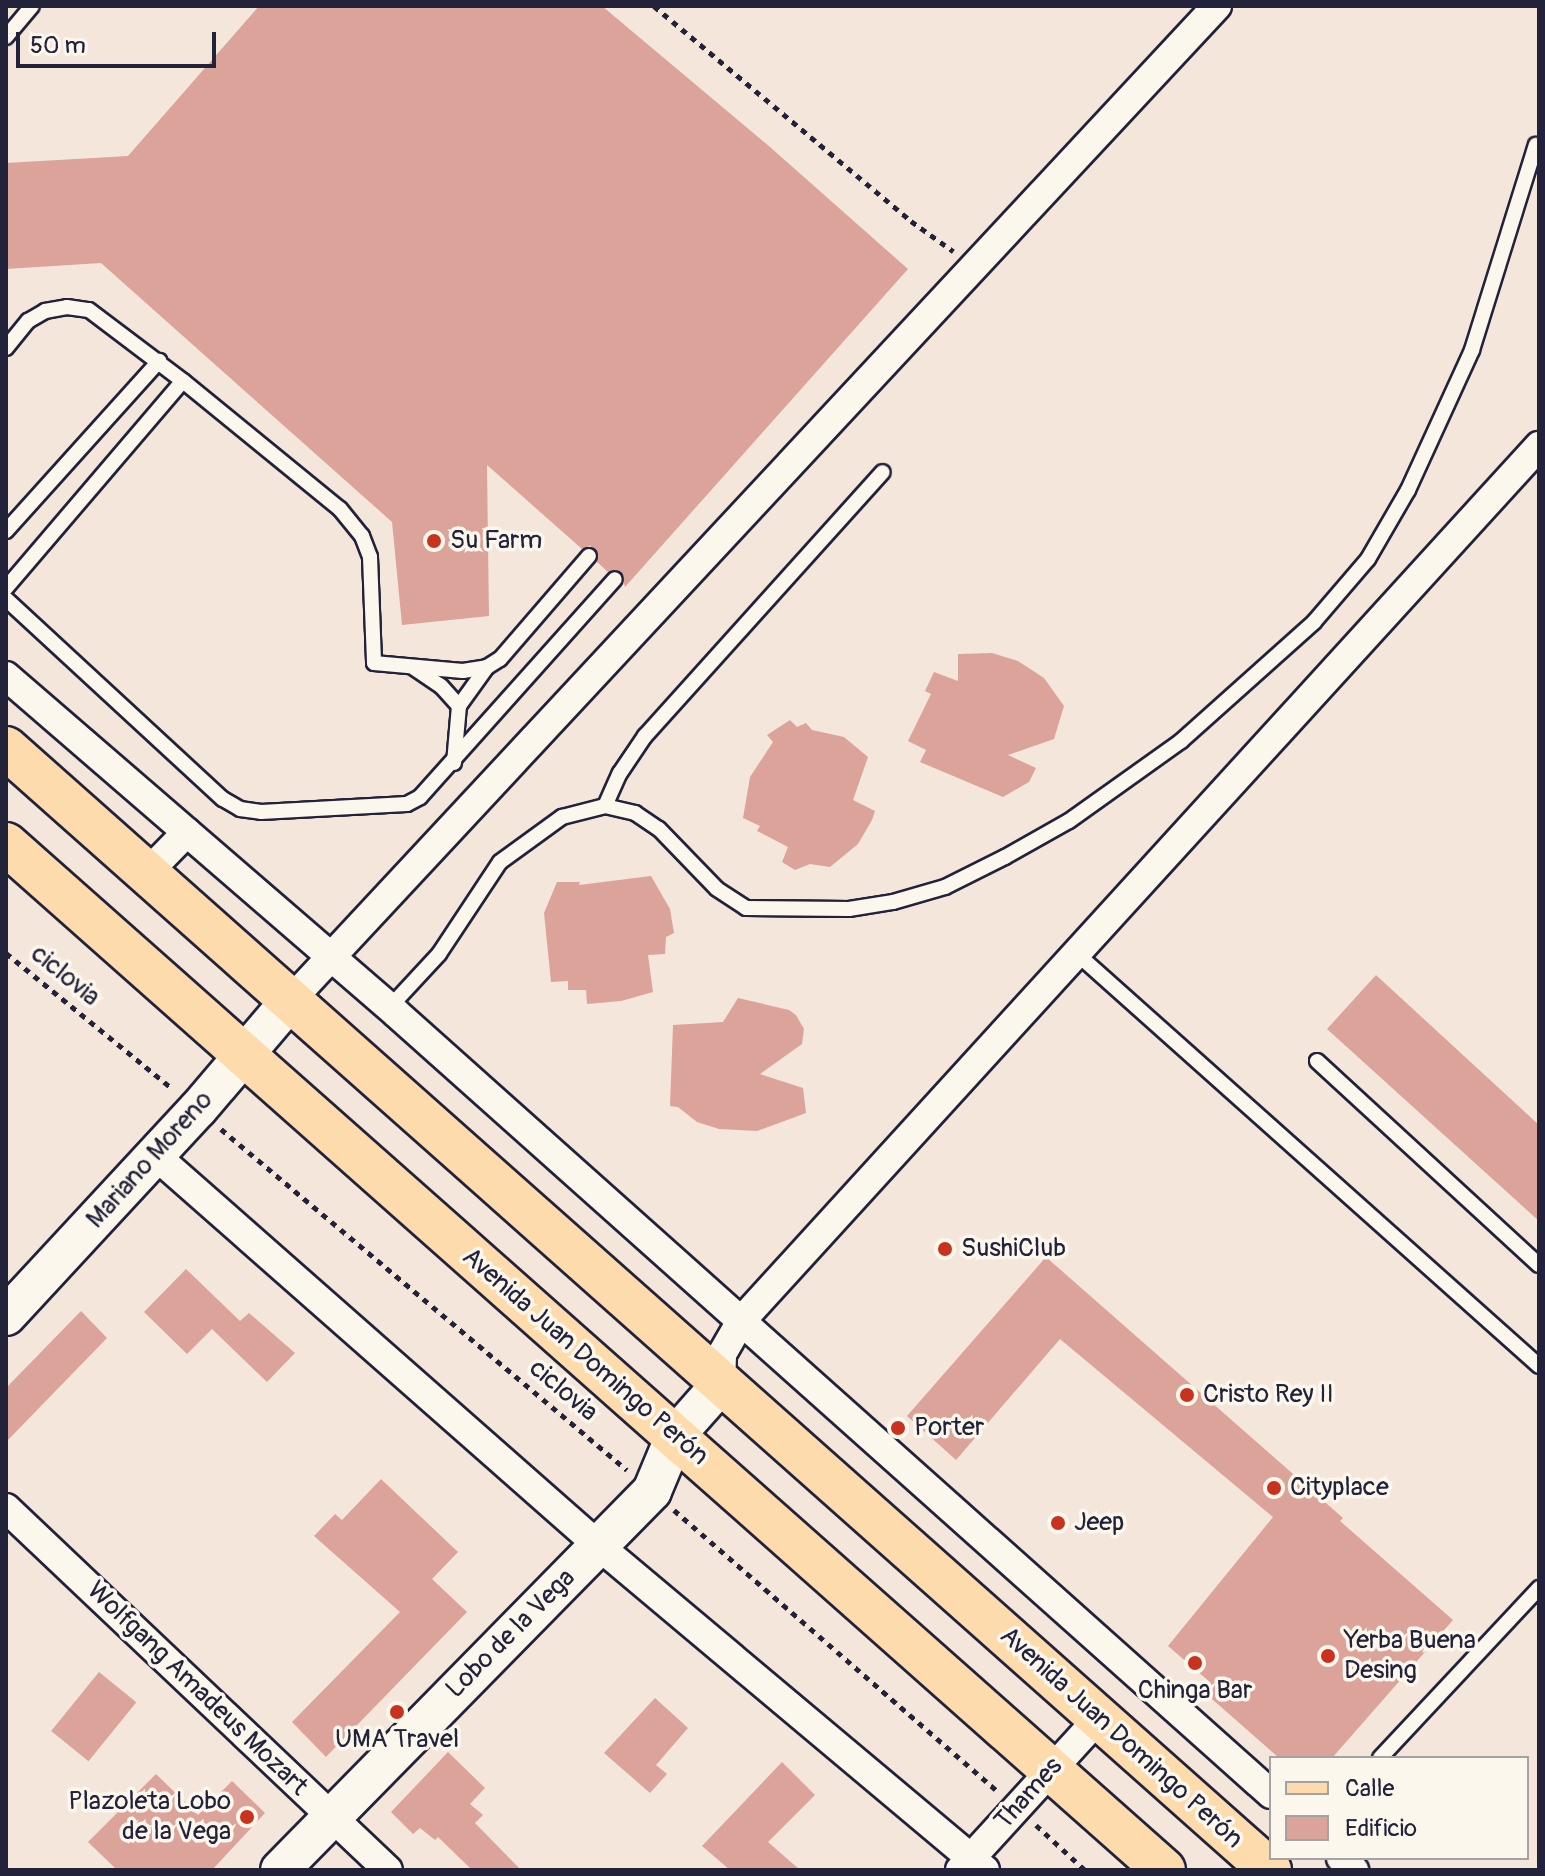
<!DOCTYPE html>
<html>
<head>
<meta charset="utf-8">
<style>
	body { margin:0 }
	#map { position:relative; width:1545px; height:1876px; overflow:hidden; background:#f5e6dc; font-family:Pangolin,sans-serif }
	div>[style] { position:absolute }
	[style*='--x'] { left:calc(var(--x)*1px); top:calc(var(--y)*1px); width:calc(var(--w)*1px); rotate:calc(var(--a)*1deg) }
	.building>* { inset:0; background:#dca39a; transform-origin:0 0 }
	.path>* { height:5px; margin-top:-2.5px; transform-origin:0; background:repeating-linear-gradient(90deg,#22223b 0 6px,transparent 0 12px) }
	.roads { filter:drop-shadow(2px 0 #22223b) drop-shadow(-2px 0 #22223b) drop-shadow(0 2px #22223b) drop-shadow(0 -2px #22223b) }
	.lane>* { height:14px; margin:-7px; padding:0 7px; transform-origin:7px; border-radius:7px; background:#fbf7ec }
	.street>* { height:28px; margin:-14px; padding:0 14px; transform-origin:14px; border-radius:14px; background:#fbf7ec }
	.secondary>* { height:38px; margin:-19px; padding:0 19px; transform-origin:19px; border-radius:19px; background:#fbf7ec }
	.primary>* { height:42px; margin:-21px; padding:0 21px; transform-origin:21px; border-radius:21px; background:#fedbac }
	.dots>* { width:22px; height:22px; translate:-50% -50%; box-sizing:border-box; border:4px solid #fbf7ec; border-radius:50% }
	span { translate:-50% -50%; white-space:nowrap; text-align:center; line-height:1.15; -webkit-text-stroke:7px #fbf7ec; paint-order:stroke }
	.poi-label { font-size:26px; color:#22223b }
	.left { translate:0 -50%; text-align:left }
	.right { translate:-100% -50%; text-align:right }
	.street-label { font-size:26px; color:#22223b }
	.frame { position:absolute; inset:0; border:8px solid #22223b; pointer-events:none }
	.legend { position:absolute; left:1269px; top:1756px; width:260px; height:104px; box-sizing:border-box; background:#fbf7ec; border:2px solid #a4a2a5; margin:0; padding:10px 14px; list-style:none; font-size:24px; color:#22223b }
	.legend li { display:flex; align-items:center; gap:16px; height:40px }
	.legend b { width:40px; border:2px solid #a4a2a5 }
	.scale { position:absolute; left:16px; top:32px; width:200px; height:36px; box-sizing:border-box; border:4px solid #22223b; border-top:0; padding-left:10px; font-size:24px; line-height:28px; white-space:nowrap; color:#22223b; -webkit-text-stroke:6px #fbf7ec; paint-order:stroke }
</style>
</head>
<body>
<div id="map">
	<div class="building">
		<i style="clip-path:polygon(259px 6px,602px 6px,770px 147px,908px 269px,625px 587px,621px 571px,608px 572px,597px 562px,596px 549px,590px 546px,582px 549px,487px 465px,489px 616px,402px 625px,392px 522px,101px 263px,6px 269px,6px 163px,128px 156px)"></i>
		<i style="clip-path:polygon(992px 653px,1018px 661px,1044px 678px,1064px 706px,1054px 739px,1008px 755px,1036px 768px,1029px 782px,1003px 797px,920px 762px,926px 750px,908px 741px,931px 694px,925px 691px,934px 672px,958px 681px,958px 654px)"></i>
		<i style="clip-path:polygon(790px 720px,797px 727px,806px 723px,812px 730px,844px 737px,868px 757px,853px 800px,875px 811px,872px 820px,858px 844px,830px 867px,810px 864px,795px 870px,782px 862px,788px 847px,757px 831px,760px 826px,743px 818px,750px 777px,773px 742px,767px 735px)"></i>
		<i style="clip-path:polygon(651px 876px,670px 909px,674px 933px,666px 937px,665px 954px,648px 955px,653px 992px,621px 1001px,587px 1004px,586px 990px,568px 990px,568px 981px,551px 982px,544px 913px,557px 882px,580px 882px,579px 885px)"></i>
		<i style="clip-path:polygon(1376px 975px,1539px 1125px,1539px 1221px,1327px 1029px)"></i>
		<i style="clip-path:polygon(738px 998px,789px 1010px,796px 1015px,804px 1029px,802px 1044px,760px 1074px,803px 1088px,806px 1113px,757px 1131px,719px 1129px,697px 1122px,678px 1107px,670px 1106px,673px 1025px,723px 1022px)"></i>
		<i style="clip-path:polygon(1046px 1257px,1343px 1518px,1340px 1521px,1453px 1620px,1332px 1758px,1279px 1758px,1204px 1692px,1211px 1683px,1168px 1646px,1273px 1517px,1060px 1339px,956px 1460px,907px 1416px)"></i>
		<i style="clip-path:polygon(186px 1269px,240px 1321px,249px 1313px,295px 1353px,267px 1382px,212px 1329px,187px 1354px,144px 1312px)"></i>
		<i style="clip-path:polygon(81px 1311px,107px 1338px,6px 1442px,6px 1388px)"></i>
		<i style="clip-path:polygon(381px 1479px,458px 1552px,432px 1579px,467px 1612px,326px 1757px,292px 1722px,400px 1612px,314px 1536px,335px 1514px,342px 1520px)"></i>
		<i style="left:99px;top:1672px;width:48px;height:76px;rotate:39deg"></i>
		<i style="clip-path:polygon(655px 1698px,688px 1728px,656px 1765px,667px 1774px,650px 1793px,604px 1753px)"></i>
		<i style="clip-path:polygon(448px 1752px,485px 1788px,470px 1804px,483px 1815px,475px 1823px,521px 1870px,472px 1870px,438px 1837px,435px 1840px,420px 1828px,413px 1834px,391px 1812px)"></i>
		<i style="clip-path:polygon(782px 1762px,815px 1795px,768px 1842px,800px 1870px,730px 1870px,702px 1846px)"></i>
		<i style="clip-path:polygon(156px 1774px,198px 1815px,232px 1781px,265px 1813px,212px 1870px,117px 1870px,88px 1842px)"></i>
	</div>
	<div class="path">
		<i style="--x:654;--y:6;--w:335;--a:39.9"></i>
		<i style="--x:911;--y:221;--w:52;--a:35.5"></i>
		<i style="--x:6;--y:953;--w:215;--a:39.2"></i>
		<i style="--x:221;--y:1129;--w:530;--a:40.03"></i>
		<i style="--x:674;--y:1510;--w:430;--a:41"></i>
		<i style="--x:1036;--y:1825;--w:67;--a:42.6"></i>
	</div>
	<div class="roads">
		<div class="lane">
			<i style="--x:6;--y:37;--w:40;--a:-50"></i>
			<i style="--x:6;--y:348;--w:35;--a:-51"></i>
			<i style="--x:28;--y:321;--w:20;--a:-30"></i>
			<i style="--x:45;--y:311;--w:22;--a:-10"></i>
			<i style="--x:67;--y:307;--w:22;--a:8"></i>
			<i style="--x:89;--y:310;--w:118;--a:37.1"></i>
			<i style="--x:183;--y:381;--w:203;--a:39.2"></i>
			<i style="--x:340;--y:509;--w:35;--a:51"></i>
			<i style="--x:362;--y:536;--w:22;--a:69"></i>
			<i style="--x:370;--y:557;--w:106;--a:87.8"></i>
			<i style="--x:374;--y:663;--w:89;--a:5.1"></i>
			<i style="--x:463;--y:671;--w:24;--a:-9"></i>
			<i style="--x:487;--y:667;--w:15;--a:-32"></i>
			<i style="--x:500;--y:659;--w:136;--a:-49.2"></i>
			<i style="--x:6;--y:531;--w:229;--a:-48"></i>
			<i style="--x:6;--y:588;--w:272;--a:-49.5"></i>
			<i style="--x:6;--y:599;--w:295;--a:42.7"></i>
			<i style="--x:223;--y:799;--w:20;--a:30"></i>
			<i style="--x:240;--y:809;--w:21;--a:8"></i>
			<i style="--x:261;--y:812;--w:146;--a:-3.1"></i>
			<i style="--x:407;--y:804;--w:15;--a:-28"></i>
			<i style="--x:420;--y:797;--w:292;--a:-48.2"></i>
			<i style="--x:414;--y:668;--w:32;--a:34"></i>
			<i style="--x:441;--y:686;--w:27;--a:48"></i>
			<i style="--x:454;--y:763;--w:57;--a:-85"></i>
			<i style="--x:459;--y:706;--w:48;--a:-54.3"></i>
			<i style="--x:605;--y:806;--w:36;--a:-66"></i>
			<i style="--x:620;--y:773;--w:45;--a:-56"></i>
			<i style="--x:645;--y:736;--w:355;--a:-48"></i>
			<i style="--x:1075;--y:952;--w:622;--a:41.74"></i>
			<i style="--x:389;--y:1008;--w:74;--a:-47.2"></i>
			<i style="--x:439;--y:954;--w:110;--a:-56.5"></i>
			<i style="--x:500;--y:862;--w:77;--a:-36"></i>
			<i style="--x:562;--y:817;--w:44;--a:-14.3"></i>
			<i style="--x:605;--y:806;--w:31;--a:13"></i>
			<i style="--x:635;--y:813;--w:29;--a:34"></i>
			<i style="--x:659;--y:829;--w:83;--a:46"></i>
			<i style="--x:717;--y:889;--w:35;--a:33"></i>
			<i style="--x:746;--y:908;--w:103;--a:0.6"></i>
			<i style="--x:849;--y:909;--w:45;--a:-9"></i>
			<i style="--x:893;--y:902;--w:54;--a:-16.1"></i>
			<i style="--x:945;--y:887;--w:67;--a:-26.6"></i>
			<i style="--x:1005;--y:857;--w:73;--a:-29.4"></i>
			<i style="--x:1069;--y:821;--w:138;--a:-35.5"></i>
			<i style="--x:1181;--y:741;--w:178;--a:-41.8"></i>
			<i style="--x:1314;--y:622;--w:83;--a:-49.4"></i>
			<i style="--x:1368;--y:559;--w:80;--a:-59.9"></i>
			<i style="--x:1408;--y:490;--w:154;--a:-65.4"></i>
			<i style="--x:1472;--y:350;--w:215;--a:-72.7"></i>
			<i style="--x:1317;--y:1061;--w:301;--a:42.6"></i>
			<i style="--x:1380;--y:1758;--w:233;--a:-46.9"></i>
		</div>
		<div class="street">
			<i style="--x:6;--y:676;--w:515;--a:40.83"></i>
			<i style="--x:396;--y:1013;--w:1173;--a:41.75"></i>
			<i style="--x:147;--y:873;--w:57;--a:-45.7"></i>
			<i style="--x:290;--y:1001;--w:1360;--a:-47.03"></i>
			<i style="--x:155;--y:1155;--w:592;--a:41.37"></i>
			<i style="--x:599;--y:1546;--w:504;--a:40.01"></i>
			<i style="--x:721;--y:1384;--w:30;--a:-88"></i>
			<i style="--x:722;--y:1354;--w:39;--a:-60"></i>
			<i style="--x:742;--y:1320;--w:1183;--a:-47.64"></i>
			<i style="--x:6;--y:1508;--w:526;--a:43.46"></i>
			<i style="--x:1341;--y:1858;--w:18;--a:43"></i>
			<i style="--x:960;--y:1870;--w:206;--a:-47.6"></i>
		</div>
		<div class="secondary">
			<i style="--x:6;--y:1316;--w:282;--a:-47.2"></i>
			<i style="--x:198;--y:1109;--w:142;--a:-49.6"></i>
			<i style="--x:280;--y:1870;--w:531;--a:-45.53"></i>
			<i style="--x:652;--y:1491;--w:60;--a:-67.3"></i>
			<i style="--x:675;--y:1436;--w:69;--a:-48.5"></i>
		</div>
		<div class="primary">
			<i style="--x:6;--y:748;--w:1690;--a:41.59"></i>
			<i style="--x:6;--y:844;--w:1547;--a:41.54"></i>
		</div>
	</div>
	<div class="dots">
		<i style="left:434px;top:541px;background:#c8321e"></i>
		<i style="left:945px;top:1249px;background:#c8321e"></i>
		<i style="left:1187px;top:1395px;background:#c8321e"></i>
		<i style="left:898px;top:1428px;background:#c8321e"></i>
		<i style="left:1274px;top:1488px;background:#c8321e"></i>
		<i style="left:1058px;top:1523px;background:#c8321e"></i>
		<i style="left:1328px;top:1656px;background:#c8321e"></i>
		<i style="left:1195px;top:1663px;background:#c8321e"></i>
		<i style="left:397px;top:1712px;background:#c8321e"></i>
		<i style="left:247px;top:1817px;background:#c8321e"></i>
	</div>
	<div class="poi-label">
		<span class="left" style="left:450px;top:541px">Su Farm</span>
		<span class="left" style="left:961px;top:1249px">SushiClub</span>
		<span class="left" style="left:1203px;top:1395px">Cristo Rey II</span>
		<span class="left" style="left:914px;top:1428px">Porter</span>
		<span class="left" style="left:1290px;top:1488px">Cityplace</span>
		<span class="left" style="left:1074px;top:1523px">Jeep</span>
		<span class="left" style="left:1344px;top:1656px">Yerba Buena<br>Desing</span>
		<span style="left:1195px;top:1691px">Chinga Bar</span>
		<span style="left:397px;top:1740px">UMA Travel</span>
		<span class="right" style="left:231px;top:1817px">Plazoleta Lobo<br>de la Vega</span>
	</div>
	<div class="street-label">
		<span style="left:65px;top:976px;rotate:39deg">ciclovia</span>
		<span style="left:150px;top:1160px;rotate:-48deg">Mariano Moreno</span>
		<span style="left:585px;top:1357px;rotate:41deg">Avenida Juan Domingo Perón</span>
		<span style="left:563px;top:1391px;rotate:40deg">ciclovia</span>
		<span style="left:511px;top:1634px;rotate:-45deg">Lobo de la Vega</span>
		<span style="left:197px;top:1689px;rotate:44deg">Wolfgang Amadeus Mozart</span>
		<span style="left:1121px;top:1738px;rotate:42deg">Avenida Juan Domingo Perón</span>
		<span style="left:1029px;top:1794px;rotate:-48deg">Thames</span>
	</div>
	<div class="frame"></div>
	<ul class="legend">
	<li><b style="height:10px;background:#fedbac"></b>Calle</li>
	<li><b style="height:22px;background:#dca39a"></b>Edificio</li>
	</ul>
	<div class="scale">50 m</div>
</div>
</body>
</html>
